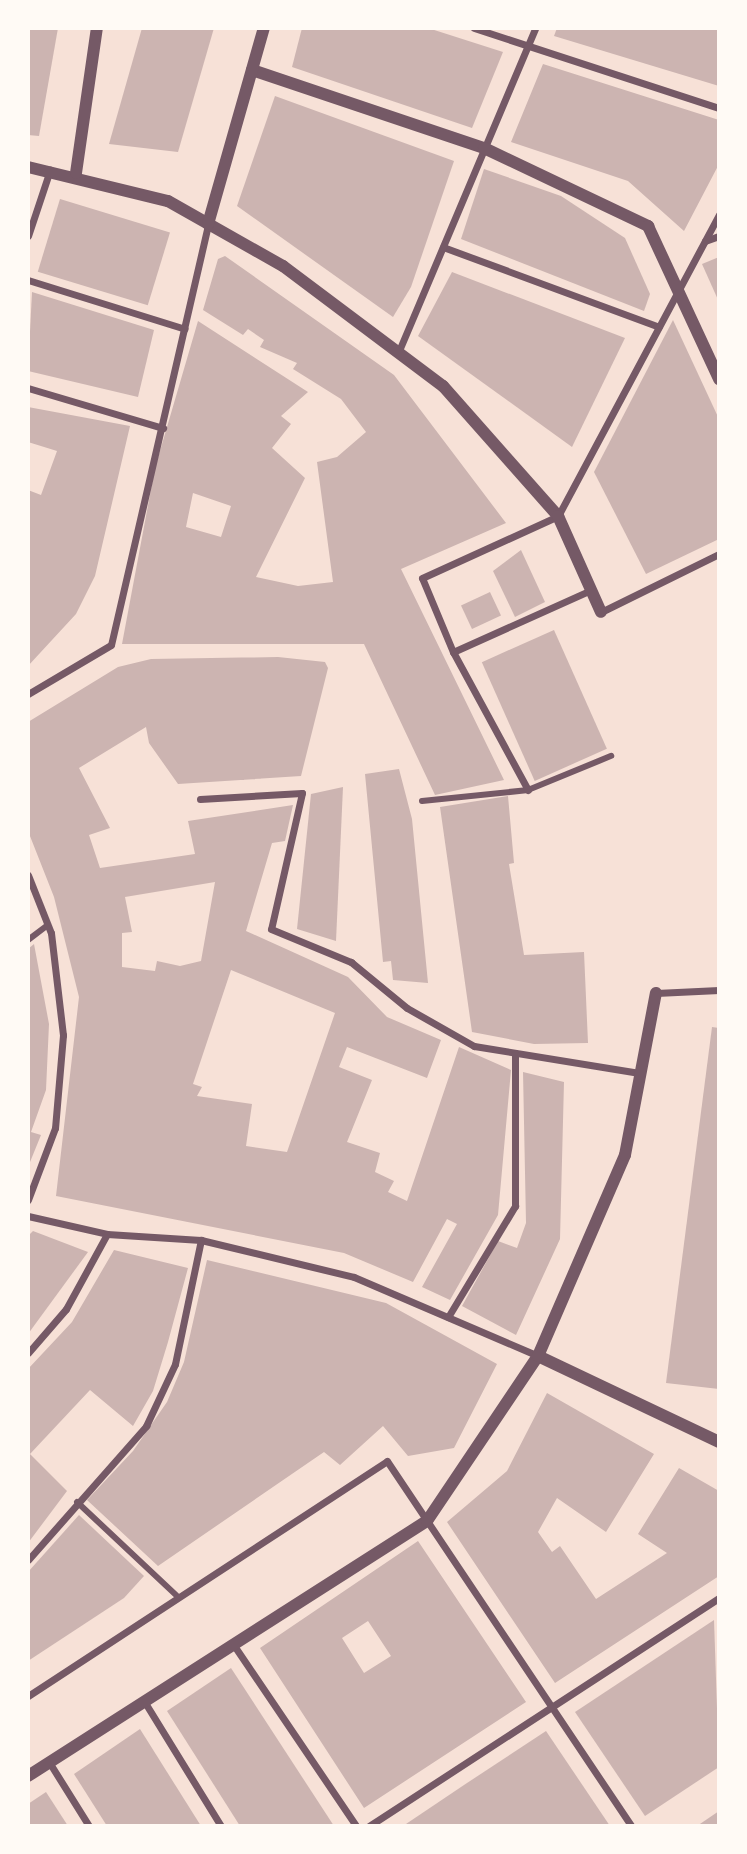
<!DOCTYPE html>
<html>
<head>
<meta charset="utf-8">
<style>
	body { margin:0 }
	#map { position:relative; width:747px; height:1854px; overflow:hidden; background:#f7e1d7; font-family:Cabin,sans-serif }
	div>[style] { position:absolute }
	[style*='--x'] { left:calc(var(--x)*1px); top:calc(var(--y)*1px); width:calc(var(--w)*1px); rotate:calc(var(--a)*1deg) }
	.building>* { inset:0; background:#ccb4b1; transform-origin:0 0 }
	.pedestrian>* { height:6px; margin:-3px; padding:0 3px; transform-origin:3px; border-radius:3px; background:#755966 }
	.minor>* { height:7px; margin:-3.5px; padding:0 3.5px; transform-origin:3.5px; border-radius:3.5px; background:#755966 }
	.tertiary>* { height:12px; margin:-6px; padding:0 6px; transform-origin:6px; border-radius:6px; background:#755966 }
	span { translate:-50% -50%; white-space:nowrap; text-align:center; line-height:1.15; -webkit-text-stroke:7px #fffaf5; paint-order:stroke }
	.frame { position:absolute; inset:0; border:30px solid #fffaf5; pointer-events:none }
</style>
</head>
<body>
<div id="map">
	<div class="building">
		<i style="clip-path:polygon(28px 28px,58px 28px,39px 136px,28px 135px)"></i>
		<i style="clip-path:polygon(142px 28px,214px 28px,178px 152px,109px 144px)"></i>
		<i style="clip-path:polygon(302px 28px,428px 28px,503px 52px,472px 128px,292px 67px)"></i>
		<i style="clip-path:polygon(557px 28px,719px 28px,719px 86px,554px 36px)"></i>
		<i style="clip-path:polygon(543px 64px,719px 120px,719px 164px,684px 231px,628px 181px,511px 142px)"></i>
		<i style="clip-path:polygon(275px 96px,454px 161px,411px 287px,393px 317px,237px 206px)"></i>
		<i style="clip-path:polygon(484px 169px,561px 196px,625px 238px,650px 294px,644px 311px,461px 239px)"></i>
		<i style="left:60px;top:199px;width:115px;height:76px;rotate:17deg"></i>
		<i style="clip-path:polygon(evenodd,225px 256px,394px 375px,506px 523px,401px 569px,504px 780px,435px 795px,364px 644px,122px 644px,155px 468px,198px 321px,308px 392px,281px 416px,291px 424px,272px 448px,305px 478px,256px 577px,298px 586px,333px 582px,317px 462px,337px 457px,366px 432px,341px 399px,293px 369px,297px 363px,260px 347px,264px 340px,248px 329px,243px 335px,203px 310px,218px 259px,225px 256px,193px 493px,231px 506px,221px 537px,186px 527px,193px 493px)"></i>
		<i style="clip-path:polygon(719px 257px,719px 302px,702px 264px)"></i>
		<i style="clip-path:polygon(452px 272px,625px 338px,572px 447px,418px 336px)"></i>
		<i style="clip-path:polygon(32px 292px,154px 330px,138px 397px,28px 371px)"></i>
		<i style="clip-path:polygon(673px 320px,719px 419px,719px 539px,646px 574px,594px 472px)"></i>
		<i style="clip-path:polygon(28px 407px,130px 426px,95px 576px,76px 614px,28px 666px,28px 490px,41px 495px,57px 451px,28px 442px)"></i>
		<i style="clip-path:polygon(521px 550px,545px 602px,515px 617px,493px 571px)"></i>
		<i style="left:490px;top:592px;width:26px;height:32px;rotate:65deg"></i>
		<i style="left:554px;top:630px;width:130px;height:79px;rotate:66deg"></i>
		<i style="clip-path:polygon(evenodd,278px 657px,325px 662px,328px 668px,301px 776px,178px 784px,149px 743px,146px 727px,79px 768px,110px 828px,89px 835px,100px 868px,195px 854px,188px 821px,293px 805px,285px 841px,272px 843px,246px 931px,348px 977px,387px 1017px,441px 1040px,427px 1078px,347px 1047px,339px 1067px,372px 1080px,347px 1142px,380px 1153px,375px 1172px,394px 1181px,388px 1192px,407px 1201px,459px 1047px,511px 1070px,498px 1215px,450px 1300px,422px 1287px,457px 1224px,447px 1219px,413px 1282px,344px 1253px,56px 1196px,79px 997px,54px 897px,28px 831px,28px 722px,118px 667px,151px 659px,278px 657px,215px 882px,201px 961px,180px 966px,157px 961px,155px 971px,122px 967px,122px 933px,132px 932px,125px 897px,215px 882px,278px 657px,231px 970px,335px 1013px,287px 1152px,246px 1146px,252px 1104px,197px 1096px,202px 1087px,193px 1084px,231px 970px)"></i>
		<i style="clip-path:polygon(399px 769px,412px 819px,428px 983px,393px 980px,391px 961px,383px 962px,365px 774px)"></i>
		<i style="clip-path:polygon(343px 787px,336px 941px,297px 929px,311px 794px)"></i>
		<i style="clip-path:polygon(508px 796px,514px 863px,509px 864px,524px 955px,584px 952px,588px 1043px,534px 1044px,472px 1032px,440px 807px)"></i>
		<i style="clip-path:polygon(34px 944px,49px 1024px,46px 1090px,31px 1132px,41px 1135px,28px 1167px,28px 949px)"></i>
		<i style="clip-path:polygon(712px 1027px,719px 1028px,719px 1389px,666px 1383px)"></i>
		<i style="clip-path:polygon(523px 1072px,564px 1082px,560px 1239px,516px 1335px,462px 1306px,498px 1241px,517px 1248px,526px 1223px)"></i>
		<i style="clip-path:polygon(33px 1231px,88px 1252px,28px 1334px,28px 1236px)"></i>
		<i style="clip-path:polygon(114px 1250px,188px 1268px,168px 1342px,153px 1391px,133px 1426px,90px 1390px,30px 1454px,67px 1491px,28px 1543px,28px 1369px,72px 1322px)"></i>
		<i style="clip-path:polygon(207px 1260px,386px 1303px,497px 1364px,454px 1448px,408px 1456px,383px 1426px,340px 1465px,324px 1452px,158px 1566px,87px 1500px,133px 1451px,167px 1402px,184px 1362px)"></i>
		<i style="clip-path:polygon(547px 1393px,654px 1454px,606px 1532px,557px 1498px,538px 1532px,552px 1552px,560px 1546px,596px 1599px,667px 1553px,638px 1534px,679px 1468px,719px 1491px,719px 1576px,555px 1683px,447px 1522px,507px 1471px)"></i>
		<i style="clip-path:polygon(79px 1515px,144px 1576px,124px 1598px,28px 1661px,28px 1572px)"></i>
		<i style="clip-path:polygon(evenodd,418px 1541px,526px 1702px,364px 1808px,260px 1648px,418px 1541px,368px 1621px,391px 1656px,364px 1673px,342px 1638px,368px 1621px)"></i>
		<i style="clip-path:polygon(714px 1620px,719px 1767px,645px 1816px,575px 1712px)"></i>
		<i style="clip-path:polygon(231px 1668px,334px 1826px,240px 1826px,167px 1711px)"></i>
		<i style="clip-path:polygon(140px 1729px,201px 1826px,107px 1826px,74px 1774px)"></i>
		<i style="clip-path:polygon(546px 1731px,610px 1826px,403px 1826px,464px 1785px)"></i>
		<i style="clip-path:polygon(46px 1792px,68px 1826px,28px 1826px,28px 1804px)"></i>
		<i style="clip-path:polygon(719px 1811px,719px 1826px,697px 1826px)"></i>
	</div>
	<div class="pedestrian">
		<i style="--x:422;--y:801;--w:107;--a:-5.9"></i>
		<i style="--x:528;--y:790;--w:90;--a:-22.3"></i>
		<i style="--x:28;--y:940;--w:25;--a:-37"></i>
		<i style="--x:77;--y:1502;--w:136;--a:43.2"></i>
	</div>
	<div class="minor">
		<i style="--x:474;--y:28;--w:258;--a:18.1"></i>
		<i style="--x:28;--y:236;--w:70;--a:-71.6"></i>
		<i style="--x:705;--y:241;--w:15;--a:-20"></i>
		<i style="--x:443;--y:247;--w:230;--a:20.3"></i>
		<i style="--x:28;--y:280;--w:164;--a:17.3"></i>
		<i style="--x:398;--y:353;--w:353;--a:-67.1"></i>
		<i style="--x:28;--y:388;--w:141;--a:16.5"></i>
		<i style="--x:601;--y:612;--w:131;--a:-26.2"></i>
		<i style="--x:453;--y:652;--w:151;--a:-24.2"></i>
		<i style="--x:28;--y:694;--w:96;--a:-30.6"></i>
		<i style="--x:111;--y:645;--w:432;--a:-77"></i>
		<i style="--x:528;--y:790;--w:157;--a:-118.5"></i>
		<i style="--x:453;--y:652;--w:80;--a:-112.7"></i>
		<i style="--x:422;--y:578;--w:149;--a:-24.5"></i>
		<i style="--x:558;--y:516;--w:342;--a:-61.9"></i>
		<i style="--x:200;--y:799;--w:102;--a:-3.4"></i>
		<i style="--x:302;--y:793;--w:139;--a:102.8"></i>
		<i style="--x:271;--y:929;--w:87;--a:22.4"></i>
		<i style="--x:351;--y:962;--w:72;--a:39.4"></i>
		<i style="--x:407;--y:1008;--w:77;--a:29.6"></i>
		<i style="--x:474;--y:1046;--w:166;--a:9.3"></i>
		<i style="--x:28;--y:875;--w:62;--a:68.4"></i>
		<i style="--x:51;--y:933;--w:103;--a:83.3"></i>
		<i style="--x:63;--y:1035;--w:93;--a:94.9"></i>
		<i style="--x:55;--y:1128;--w:77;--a:110.6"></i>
		<i style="--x:656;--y:993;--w:63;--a:-2.7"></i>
		<i style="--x:28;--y:1216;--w:81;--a:12.8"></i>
		<i style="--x:107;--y:1234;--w:94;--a:3.7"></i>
		<i style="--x:201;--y:1240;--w:157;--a:13.6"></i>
		<i style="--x:354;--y:1277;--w:200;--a:23.2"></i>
		<i style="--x:448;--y:1317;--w:130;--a:-58.9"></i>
		<i style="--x:515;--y:1206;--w:153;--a:-90"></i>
		<i style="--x:28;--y:1353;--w:58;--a:-49.2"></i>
		<i style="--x:66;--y:1309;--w:85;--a:-61.3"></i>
		<i style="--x:28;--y:1560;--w:179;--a:-48.6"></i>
		<i style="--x:146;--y:1426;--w:68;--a:-64.9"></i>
		<i style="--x:175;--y:1364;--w:127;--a:-78.2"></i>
		<i style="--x:233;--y:1644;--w:220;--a:55.9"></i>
		<i style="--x:28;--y:1696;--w:429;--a:-33.2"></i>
		<i style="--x:387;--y:1461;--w:439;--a:56.2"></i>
		<i style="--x:144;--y:1701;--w:147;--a:58.4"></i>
		<i style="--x:49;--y:1762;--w:75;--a:58"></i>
		<i style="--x:369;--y:1826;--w:418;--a:-33.1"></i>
	</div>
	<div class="tertiary">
		<i style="--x:252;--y:70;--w:245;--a:18.6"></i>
		<i style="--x:484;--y:148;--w:182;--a:25.4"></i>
		<i style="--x:648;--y:226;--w:169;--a:65.1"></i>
		<i style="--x:28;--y:167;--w:144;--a:13.7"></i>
		<i style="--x:168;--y:201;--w:132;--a:29.5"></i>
		<i style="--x:283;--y:266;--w:200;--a:36.9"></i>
		<i style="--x:443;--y:386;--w:174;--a:48.5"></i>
		<i style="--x:558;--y:516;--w:105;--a:65.9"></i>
		<i style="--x:76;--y:173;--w:147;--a:-81.8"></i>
		<i style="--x:208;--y:224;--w:204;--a:-74.1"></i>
		<i style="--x:538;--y:1356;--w:200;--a:25.4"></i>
		<i style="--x:28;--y:1776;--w:474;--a:-32.6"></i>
		<i style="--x:427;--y:1521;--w:199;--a:-56.1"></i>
		<i style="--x:538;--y:1356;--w:219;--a:-66.6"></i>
		<i style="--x:625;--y:1155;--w:165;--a:-79.2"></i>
	</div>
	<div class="frame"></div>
</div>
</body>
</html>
